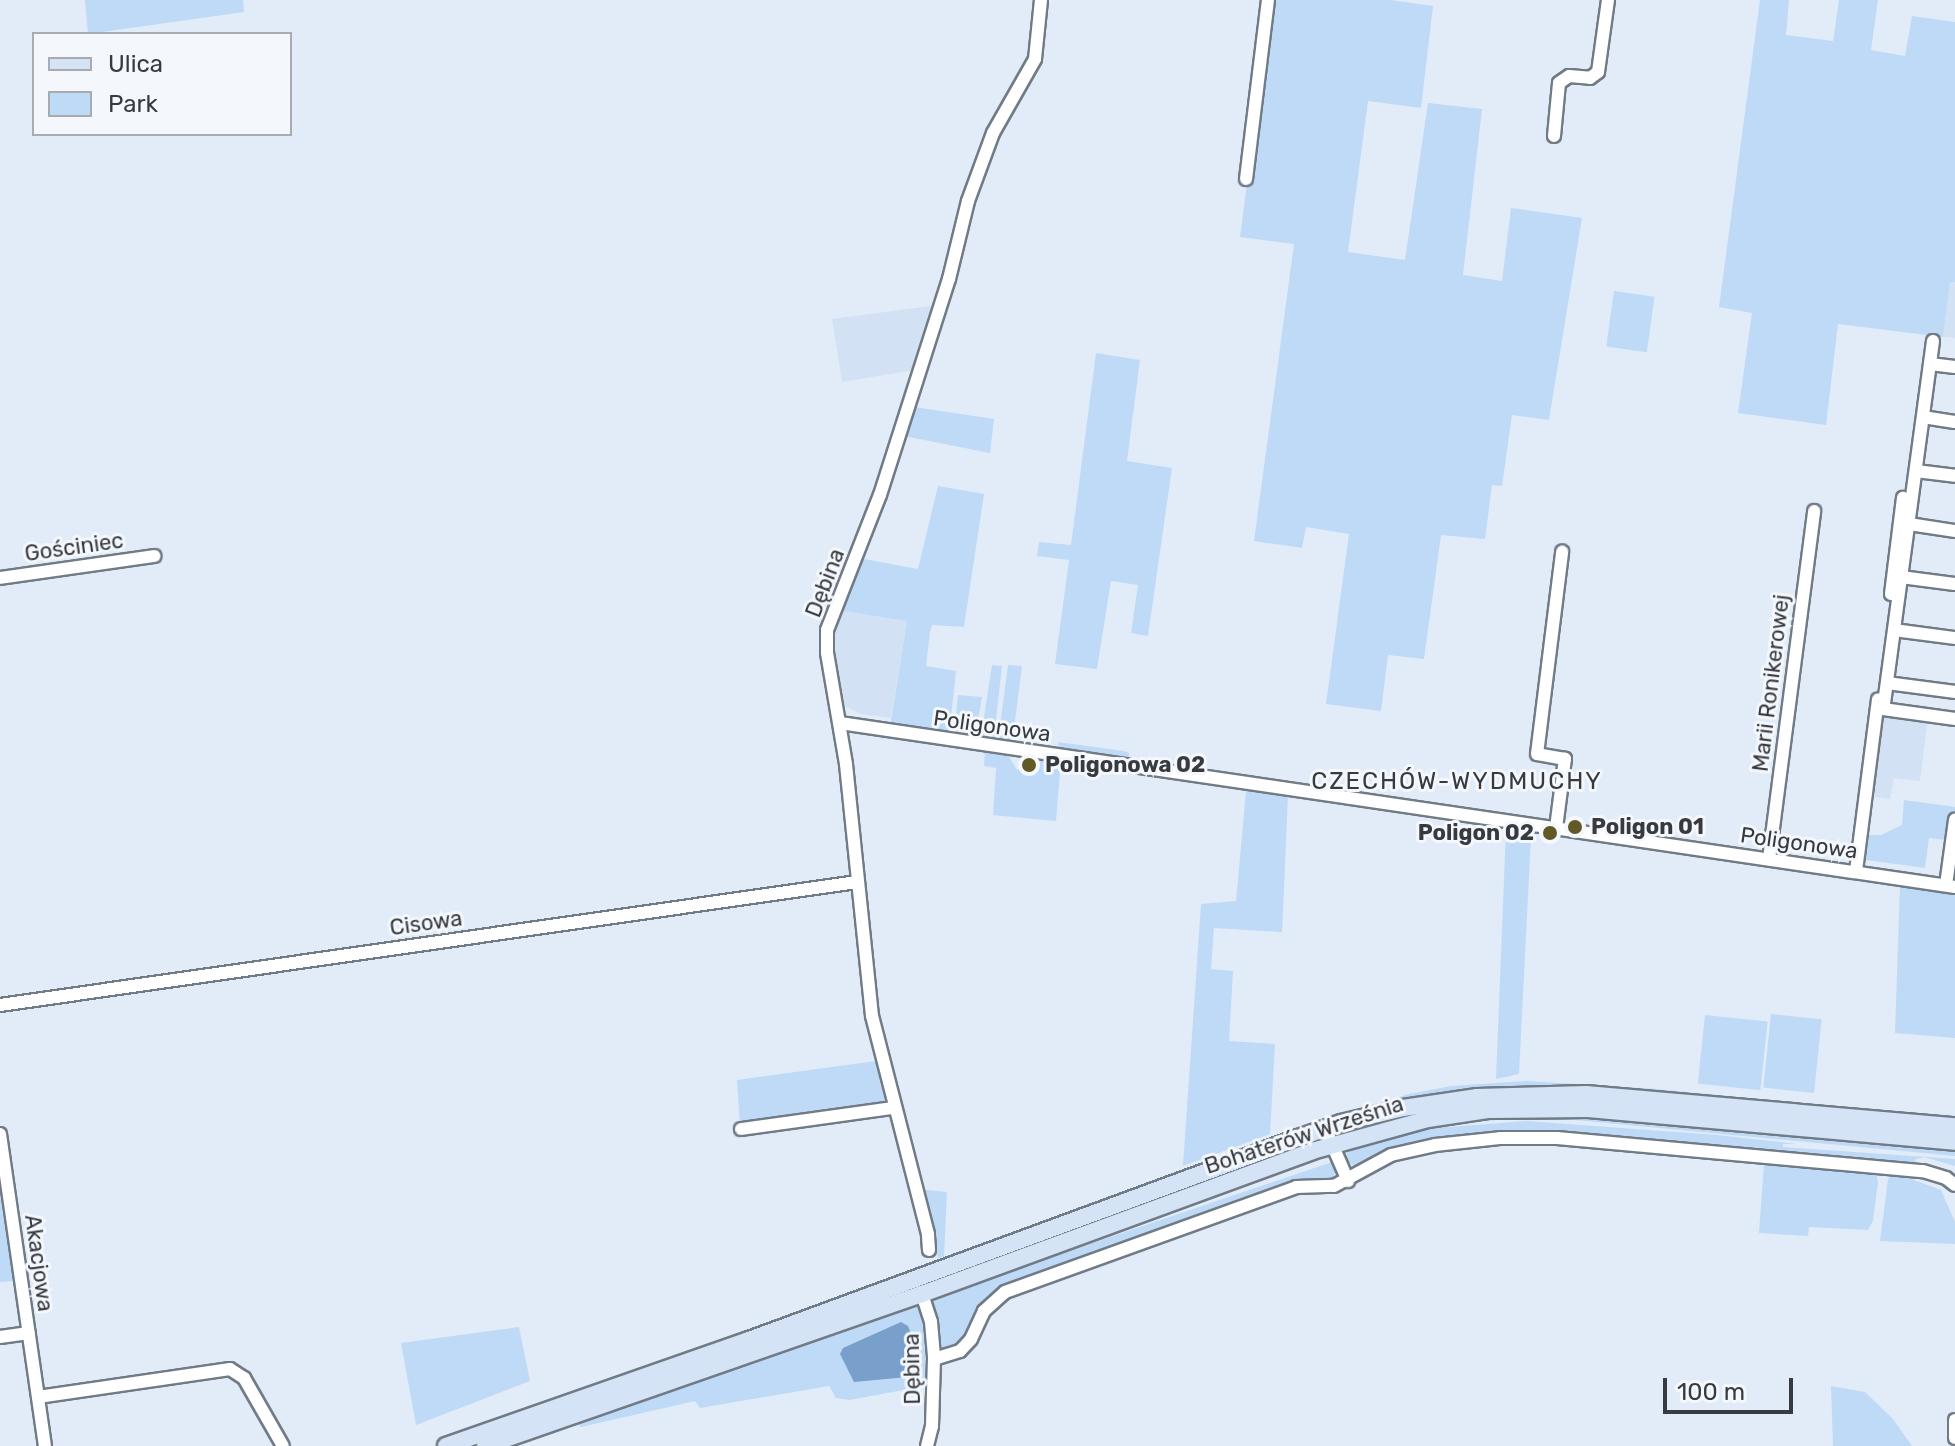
<!DOCTYPE html>
<html>
<head>
<meta charset="utf-8">
<style>
	body { margin:0 }
	#map { position:relative; width:1955px; height:1446px; overflow:hidden; background:#e1ecf8; font-family:Rubik,sans-serif }
	div>[style] { position:absolute }
	[style*='--x'] { left:calc(var(--x)*1px); top:calc(var(--y)*1px); width:calc(var(--w)*1px); rotate:calc(var(--a)*1deg) }
	.built>* { inset:0; background:#d2e2f4 }
	.green>* { inset:0; background:#bfdaf7; transform-origin:0 0 }
	.water>* { inset:0; background:#79a0cb }
	.roads { filter:drop-shadow(2px 0 #717b86) drop-shadow(-2px 0 #717b86) drop-shadow(0 2px #717b86) drop-shadow(0 -2px #717b86) }
	.minor>* { height:12px; margin:-6px; padding:0 6px; transform-origin:6px; border-radius:6px; background:#fff }
	.major>* { height:16px; margin:-8px; padding:0 8px; transform-origin:8px; border-radius:8px; background:#d4e4f6 }
	.dots>* { width:22px; height:22px; translate:-50% -50%; box-sizing:border-box; border:4px solid #f4f8fd; border-radius:50% }
	span { translate:-50% -50%; white-space:nowrap; text-align:center; line-height:1.15; -webkit-text-stroke:6px #f4f8fd; paint-order:stroke }
	.street-label { font-size:22px; color:#373b40 }
	.poi-label { font-size:22px; color:#373b40; font-weight:700 }
	.left { translate:0 -50%; text-align:left }
	.right { translate:-100% -50%; text-align:right }
	.neighbourhood-label { font-size:24px; color:#373b40; letter-spacing:2px }
	.legend { position:absolute; left:32px; top:32px; width:260px; height:104px; box-sizing:border-box; background:#f4f8fd; border:2px solid #a8acb1; margin:0; padding:10px 14px; list-style:none; font-size:24px; color:#373b40 }
	.legend li { display:flex; align-items:center; gap:16px; height:40px }
	.legend b { width:40px; border:2px solid #a8acb1 }
	.scale { position:absolute; left:1663px; top:1378px; width:130px; height:36px; box-sizing:border-box; border:4px solid #373b40; border-top:0; padding-left:10px; font-size:24px; line-height:28px; white-space:nowrap; color:#373b40; -webkit-text-stroke:6px #f4f8fd; paint-order:stroke }
</style>
</head>
<body>
<div id="map">
	<div class="built">
		<i style="clip-path:polygon(1950px 281px,1955px 282px,1955px 338px,1943px 337px)"></i>
		<i style="clip-path:polygon(938px 305px,920px 369px,842px 382px,832px 319px)"></i>
		<i style="clip-path:polygon(837px 610px,907px 621px,891px 718px,861px 714px,843px 705px,831px 652px)"></i>
		<i style="clip-path:polygon(1880px 711px,1928px 717px,1920px 781px,1894px 778px,1890px 799px,1869px 796px)"></i>
	</div>
	<div class="green">
		<i style="clip-path:polygon(85px 0,243px 0,244px 12px,88px 34px)"></i>
		<i style="clip-path:polygon(1271px 0,1391px 0,1433px 6px,1421px 108px,1368px 101px,1348px 252px,1405px 260px,1428px 103px,1482px 109px,1463px 275px,1502px 281px,1511px 208px,1582px 218px,1549px 420px,1512px 415px,1502px 486px,1492px 485px,1485px 539px,1441px 535px,1424px 659px,1388px 655px,1381px 711px,1326px 704px,1349px 534px,1306px 527px,1302px 548px,1254px 541px,1294px 244px,1240px 237px)"></i>
		<i style="clip-path:polygon(1760px 0,1789px 0,1786px 35px,1833px 41px,1839px 0,1878px 0,1871px 50px,1905px 56px,1912px 16px,1955px 22px,1955px 282px,1950px 282px,1943px 337px,1838px 324px,1826px 425px,1738px 413px,1752px 313px,1719px 307px)"></i>
		<i style="left:1614px;top:291px;width:41px;height:56px;rotate:8deg"></i>
		<i style="clip-path:polygon(1096px 353px,1140px 360px,1127px 461px,1172px 468px,1148px 636px,1131px 633px,1138px 585px,1111px 581px,1097px 669px,1055px 664px,1069px 560px,1037px 556px,1039px 542px,1071px 545px)"></i>
		<i style="clip-path:polygon(914px 407px,994px 419px,990px 453px,904px 436px)"></i>
		<i style="clip-path:polygon(938px 486px,984px 494px,964px 627px,932px 625px,930px 632px,926px 666px,956px 671px,949px 736px,890px 727px,907px 621px,837px 610px,859px 558px,918px 569px)"></i>
		<i style="clip-path:polygon(992px 665px,1002px 666px,994px 738px,981px 736px)"></i>
		<i style="clip-path:polygon(1008px 665px,1022px 666px,1014px 729px,1023px 731px,1009px 743px,998px 741px)"></i>
		<i style="clip-path:polygon(958px 695px,982px 697px,975px 738px,954px 734px)"></i>
		<i style="clip-path:polygon(1058px 742px,1124px 751px,1129px 753px,1129px 760px,1059px 750px)"></i>
		<i style="clip-path:polygon(985px 749px,1007px 753px,1017px 770px,1042px 760px,1061px 760px,1056px 821px,993px 815px,996px 768px,984px 766px)"></i>
		<i style="clip-path:polygon(1246px 791px,1288px 796px,1282px 932px,1214px 928px,1211px 969px,1233px 971px,1229px 1041px,1275px 1044px,1270px 1134px,1183px 1166px,1201px 904px,1236px 901px)"></i>
		<i style="clip-path:polygon(1904px 800px,1955px 807px,1955px 841px,1929px 838px,1925px 868px,1866px 860px,1869px 835px,1881px 835px,1902px 825px)"></i>
		<i style="clip-path:polygon(1506px 829px,1531px 837px,1519px 1074px,1496px 1079px)"></i>
		<i style="clip-path:polygon(1900px 885px,1955px 895px,1955px 1038px,1895px 1033px)"></i>
		<i style="left:1771px;top:1014px;width:51px;height:74px;rotate:6deg"></i>
		<i style="left:1705px;top:1015px;width:63px;height:69px;rotate:6deg"></i>
		<i style="clip-path:polygon(876px 1061px,886px 1098px,880px 1105px,740px 1127px,737px 1080px)"></i>
		<i style="clip-path:polygon(1527px 1081px,1657px 1089px,1910px 1114px,1583px 1089px,1509px 1087px,1430px 1095px,1307px 1129px,1306px 1124px,1409px 1094px,1451px 1086px)"></i>
		<i style="clip-path:polygon(1534px 1113px,1738px 1128px,1813px 1139px,1955px 1151px,1955px 1156px,1575px 1120px,1508px 1119px,1420px 1127px,1434px 1121px)"></i>
		<i style="clip-path:polygon(1527px 1121px,1717px 1135px,1797px 1144px,1783px 1144px,1783px 1147px,1955px 1159px,1955px 1166px,1924px 1157px,1916px 1159px,1913px 1166px,1512px 1134px,1358px 1168px,1343px 1159px,1348px 1152px,1380px 1139px,1422px 1129px)"></i>
		<i style="clip-path:polygon(1234px 1153px,1017px 1235px,998px 1239px,1211px 1160px)"></i>
		<i style="clip-path:polygon(1332px 1162px,1337px 1172px,1329px 1181px,1298px 1183px,1103px 1252px,979px 1310px,957px 1347px,938px 1350px,930px 1302px,1048px 1258px)"></i>
		<i style="clip-path:polygon(1764px 1163px,1876px 1172px,1878px 1182px,1873px 1221px,1868px 1230px,1809px 1227px,1808px 1236px,1759px 1233px)"></i>
		<i style="clip-path:polygon(1895px 1173px,1941px 1190px,1955px 1222px,1955px 1244px,1880px 1241px,1888px 1179px)"></i>
		<i style="clip-path:polygon(0 1179px,3px 1179px,17px 1281px,0 1282px)"></i>
		<i style="clip-path:polygon(918px 1189px,947px 1192px,944px 1257px,938px 1258px)"></i>
		<i style="clip-path:polygon(915px 1303px,923px 1310px,930px 1346px,930px 1385px,850px 1400px,836px 1398px,829px 1386px,700px 1408px,695px 1401px,581px 1427px,575px 1421px)"></i>
		<i style="clip-path:polygon(519px 1327px,530px 1381px,416px 1425px,401px 1343px)"></i>
		<i style="clip-path:polygon(1831px 1386px,1865px 1392px,1893px 1419px,1912px 1446px,1833px 1446px)"></i>
	</div>
	<div class="water">
		<i style="clip-path:polygon(901px 1322px,908px 1326px,920px 1357px,918px 1376px,854px 1382px,840px 1354px,843px 1348px)"></i>
	</div>
	<div class="roads">
		<div class="minor">
			<i style="--x:1554;--y:136;--w:53;--a:-84.6"></i>
			<i style="--x:1559;--y:83;--w:12;--a:-35"></i>
			<i style="--x:1569;--y:76;--w:21;--a:5"></i>
			<i style="--x:1590;--y:78;--w:10;--a:-37"></i>
			<i style="--x:1598;--y:72;--w:73;--a:-82.1"></i>
			<i style="--x:1246;--y:179;--w:180;--a:-83"></i>
			<i style="--x:1933;--y:341;--w:371;--a:97.7"></i>
			<i style="--x:1883;--y:709;--w:73;--a:7.9"></i>
			<i style="--x:1930;--y:364;--w:25;--a:7"></i>
			<i style="--x:1923;--y:417;--w:32;--a:9"></i>
			<i style="--x:1916;--y:471;--w:39;--a:7"></i>
			<i style="--x:1909;--y:524;--w:47;--a:8.7"></i>
			<i style="--x:1901;--y:577;--w:54;--a:7.4"></i>
			<i style="--x:0;--y:578;--w:156;--a:-8.1"></i>
			<i style="--x:1891;--y:594;--w:97;--a:-82.9"></i>
			<i style="--x:1894;--y:630;--w:62;--a:7.5"></i>
			<i style="--x:1887;--y:683;--w:69;--a:7.5"></i>
			<i style="--x:840;--y:723;--w:1127;--a:8.37"></i>
			<i style="--x:1556;--y:828;--w:70;--a:-82.6"></i>
			<i style="--x:1565;--y:759;--w:28;--a:-170"></i>
			<i style="--x:1537;--y:754;--w:204;--a:-82.9"></i>
			<i style="--x:1769;--y:859;--w:351;--a:-82.6"></i>
			<i style="--x:1856;--y:871;--w:173;--a:-82.7"></i>
			<i style="--x:1946;--y:885;--w:66;--a:-82.1"></i>
			<i style="--x:0;--y:1005;--w:866;--a:-8.17"></i>
			<i style="--x:1325;--y:1128;--w:58;--a:66.5"></i>
			<i style="--x:741;--y:1129;--w:153;--a:-7.9"></i>
			<i style="--x:0;--y:1134;--w:315;--a:81.8"></i>
			<i style="--x:929;--y:1250;--w:16;--a:-94"></i>
			<i style="--x:928;--y:1234;--w:225;--a:-104.4"></i>
			<i style="--x:872;--y:1016;--w:253;--a:-95.9"></i>
			<i style="--x:846;--y:764;--w:113;--a:-99.7"></i>
			<i style="--x:827;--y:653;--w:23;--a:-90"></i>
			<i style="--x:827;--y:630;--w:145;--a:-68.6"></i>
			<i style="--x:880;--y:495;--w:227;--a:-72.3"></i>
			<i style="--x:949;--y:279;--w:80;--a:-76.3"></i>
			<i style="--x:968;--y:201;--w:72;--a:-69.8"></i>
			<i style="--x:993;--y:133;--w:85;--a:-60.4"></i>
			<i style="--x:1035;--y:59;--w:59;--a:-84.2"></i>
			<i style="--x:922;--y:1294;--w:29;--a:72"></i>
			<i style="--x:931;--y:1322;--w:37;--a:85"></i>
			<i style="--x:934;--y:1359;--w:67;--a:91.7"></i>
			<i style="--x:932;--y:1426;--w:21;--a:104"></i>
			<i style="--x:0;--y:1337;--w:29;--a:-8"></i>
			<i style="--x:934;--y:1359;--w:27;--a:-17"></i>
			<i style="--x:960;--y:1351;--w:16;--a:-47"></i>
			<i style="--x:971;--y:1339;--w:31;--a:-65"></i>
			<i style="--x:984;--y:1311;--w:28;--a:-42"></i>
			<i style="--x:1005;--y:1292;--w:309;--a:-19.8"></i>
			<i style="--x:1296;--y:1187;--w:38;--a:-2"></i>
			<i style="--x:1334;--y:1186;--w:65;--a:-28.5"></i>
			<i style="--x:1391;--y:1155;--w:45;--a:-12.8"></i>
			<i style="--x:1435;--y:1145;--w:65;--a:-6.1"></i>
			<i style="--x:1500;--y:1138;--w:57;--a:0"></i>
			<i style="--x:1557;--y:1138;--w:367;--a:5.2"></i>
			<i style="--x:1923;--y:1171;--w:24;--a:17"></i>
			<i style="--x:1946;--y:1178;--w:11;--a:38"></i>
			<i style="--x:38;--y:1397;--w:194;--a:-8.3"></i>
			<i style="--x:230;--y:1369;--w:17;--a:33"></i>
			<i style="--x:244;--y:1378;--w:78;--a:60.2"></i>
			<i style="--x:1955;--y:1420;--w:18;--a:90"></i>
		</div>
		<div class="major">
			<i style="--x:446;--y:1446;--w:321;--a:-19.3"></i>
			<i style="--x:749;--y:1340;--w:585;--a:-20.2"></i>
			<i style="--x:1298;--y:1138;--w:46;--a:-19.2"></i>
			<i style="--x:1341;--y:1123;--w:64;--a:-13.6"></i>
			<i style="--x:1403;--y:1108;--w:75;--a:-8.5"></i>
			<i style="--x:1477;--y:1097;--w:109;--a:-1.6"></i>
			<i style="--x:1586;--y:1094;--w:370;--a:5"></i>
			<i style="--x:485;--y:1446;--w:463;--a:-19.2"></i>
			<i style="--x:922;--y:1294;--w:415;--a:-20.1"></i>
			<i style="--x:1312;--y:1151;--w:120;--a:-15.4"></i>
			<i style="--x:1428;--y:1119;--w:62;--a:-8.4"></i>
			<i style="--x:1489;--y:1110;--w:99;--a:-0.6"></i>
			<i style="--x:1588;--y:1109;--w:368;--a:5.1"></i>
		</div>
	</div>
	<div class="dots">
		<i style="left:1029px;top:765px;background:#615a26"></i>
		<i style="left:1575px;top:827px;background:#615a26"></i>
		<i style="left:1550px;top:833px;background:#615a26"></i>
	</div>
	<div class="street-label">
		<span style="left:74px;top:547px;rotate:-8deg">Gościniec</span>
		<span style="left:825px;top:583px;rotate:-69deg">Dębina</span>
		<span style="left:1771px;top:683px;rotate:-83deg">Marii Ronikerowej</span>
		<span style="left:992px;top:726px;rotate:8deg">Poligonowa</span>
		<span style="left:1799px;top:843px;rotate:8deg">Poligonowa</span>
		<span style="left:426px;top:923px;rotate:-8deg">Cisowa</span>
		<span style="left:1304px;top:1135px;rotate:-18deg">Bohaterów Września</span>
		<span style="left:39px;top:1263px;rotate:82deg">Akacjowa</span>
		<span style="left:912px;top:1369px;rotate:-91deg">Dębina</span>
	</div>
	<div class="poi-label">
		<span class="left" style="left:1045px;top:765px">Poligonowa 02</span>
		<span class="left" style="left:1591px;top:827px">Poligon 01</span>
		<span class="right" style="left:1534px;top:833px">Poligon 02</span>
	</div>
	<div class="neighbourhood-label">
		<span style="left:1457px;top:782px">CZECHÓW-WYDMUCHY</span>
	</div>
	<ul class="legend">
	<li><b style="height:10px;background:#d4e4f6"></b>Ulica</li>
	<li><b style="height:22px;background:#bfdaf7"></b>Park</li>
	</ul>
	<div class="scale">100 m</div>
</div>
</body>
</html>
